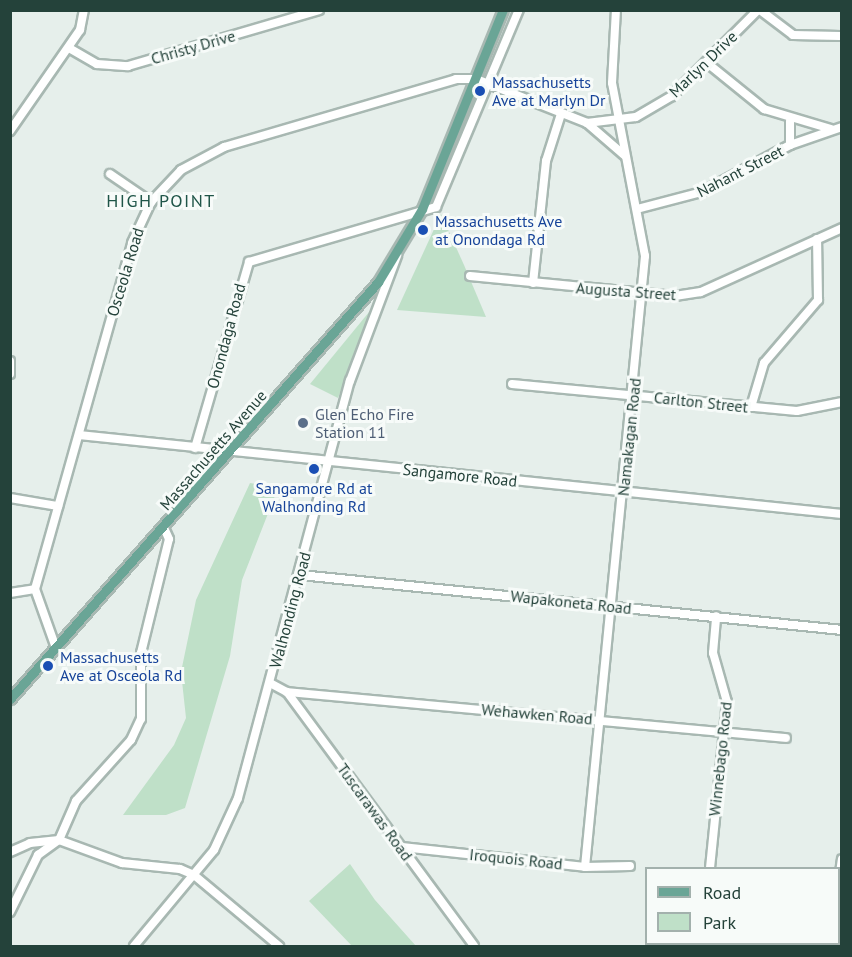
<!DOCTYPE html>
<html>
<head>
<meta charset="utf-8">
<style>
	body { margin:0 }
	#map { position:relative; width:852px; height:957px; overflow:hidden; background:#e6efeb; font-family:"PT Sans",sans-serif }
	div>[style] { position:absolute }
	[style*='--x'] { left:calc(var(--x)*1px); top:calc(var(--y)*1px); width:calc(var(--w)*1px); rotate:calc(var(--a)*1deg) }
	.green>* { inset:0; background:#bfe0c8 }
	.roads { filter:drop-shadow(2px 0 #a8b8b2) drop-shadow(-2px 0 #a8b8b2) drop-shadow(0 2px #a8b8b2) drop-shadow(0 -2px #a8b8b2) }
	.minor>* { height:8px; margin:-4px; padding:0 4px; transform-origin:4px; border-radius:4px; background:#fff }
	.major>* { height:9px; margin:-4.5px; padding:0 4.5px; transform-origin:4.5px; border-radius:4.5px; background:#6aa596 }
	.dots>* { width:16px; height:16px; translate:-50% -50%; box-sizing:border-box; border:3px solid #f7fbf9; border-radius:50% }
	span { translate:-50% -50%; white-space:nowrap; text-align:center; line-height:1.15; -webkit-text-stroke:6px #f7fbf9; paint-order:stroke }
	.street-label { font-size:16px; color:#24423a }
	.transit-label { font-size:16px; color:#164399 }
	.left { translate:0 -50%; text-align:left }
	.service-label { font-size:16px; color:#4e5e75 }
	.neighbourhood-label { font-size:18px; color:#1f5548; letter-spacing:1.5px }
	.frame { position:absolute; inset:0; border:12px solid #24423a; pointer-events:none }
	.legend { position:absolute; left:645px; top:867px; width:195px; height:78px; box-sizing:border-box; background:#f7fbf9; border:2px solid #a3b1ad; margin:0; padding:8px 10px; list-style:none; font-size:18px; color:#24423a }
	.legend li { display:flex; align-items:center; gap:12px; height:30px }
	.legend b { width:30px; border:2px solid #a3b1ad }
</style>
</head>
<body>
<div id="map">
	<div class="green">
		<i style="clip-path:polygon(441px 214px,464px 265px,486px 317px,397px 310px)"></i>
		<i style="clip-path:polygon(374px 306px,338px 398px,310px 384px)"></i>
		<i style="clip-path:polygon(250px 483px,278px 488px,242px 580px,230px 656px,185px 808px,166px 815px,123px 815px,174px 745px,186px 718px,181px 672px,196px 600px)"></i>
		<i style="clip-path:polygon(350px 864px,375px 900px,416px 946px,352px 946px,309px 901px)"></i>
	</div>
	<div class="roads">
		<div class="minor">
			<i style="--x:760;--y:10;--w:41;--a:37.1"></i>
			<i style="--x:793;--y:35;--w:47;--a:1.2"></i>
			<i style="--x:69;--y:48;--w:32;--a:30"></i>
			<i style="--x:97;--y:64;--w:31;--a:4"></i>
			<i style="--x:128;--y:66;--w:199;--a:-16.3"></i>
			<i style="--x:706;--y:62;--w:75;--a:39"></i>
			<i style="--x:764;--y:109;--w:70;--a:16.6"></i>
			<i style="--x:587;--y:123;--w:49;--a:40.9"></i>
			<i style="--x:10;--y:131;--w:123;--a:-55.3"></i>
			<i style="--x:80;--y:30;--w:20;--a:-79"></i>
			<i style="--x:790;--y:145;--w:24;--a:-90"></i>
			<i style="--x:110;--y:174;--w:50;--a:34.3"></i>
			<i style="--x:637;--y:209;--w:67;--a:-14.7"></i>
			<i style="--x:702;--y:192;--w:100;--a:-28.1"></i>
			<i style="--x:790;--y:145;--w:55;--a:-19.1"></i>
			<i style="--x:470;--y:276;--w:206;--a:5.6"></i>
			<i style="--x:675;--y:296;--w:26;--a:-9"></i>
			<i style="--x:701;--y:292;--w:155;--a:-24.4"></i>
			<i style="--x:533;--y:283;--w:123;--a:-83.9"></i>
			<i style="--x:546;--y:161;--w:49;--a:-72.3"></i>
			<i style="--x:10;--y:361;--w:13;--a:90"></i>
			<i style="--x:512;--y:384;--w:286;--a:5.4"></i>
			<i style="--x:797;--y:411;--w:46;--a:-11.3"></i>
			<i style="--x:751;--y:407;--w:46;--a:-73.5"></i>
			<i style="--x:764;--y:363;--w:83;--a:-49.4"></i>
			<i style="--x:818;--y:300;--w:61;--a:-90.9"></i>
			<i style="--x:79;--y:435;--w:767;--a:5.91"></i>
			<i style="--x:195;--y:448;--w:194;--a:-73.8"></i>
			<i style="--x:249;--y:262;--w:195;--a:-16.4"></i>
			<i style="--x:436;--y:207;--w:214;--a:-67.2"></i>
			<i style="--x:10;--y:498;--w:49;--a:9.5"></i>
			<i style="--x:300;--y:575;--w:545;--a:5.79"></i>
			<i style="--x:10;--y:593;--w:25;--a:-9"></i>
			<i style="--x:56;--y:648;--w:63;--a:-109.6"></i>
			<i style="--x:35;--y:589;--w:359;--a:-74.3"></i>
			<i style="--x:132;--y:243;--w:45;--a:-65.1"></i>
			<i style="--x:151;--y:202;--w:44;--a:-46.8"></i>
			<i style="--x:181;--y:170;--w:49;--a:-28.1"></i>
			<i style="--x:224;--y:147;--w:242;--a:-16.3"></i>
			<i style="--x:456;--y:79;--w:20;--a:0"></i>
			<i style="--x:476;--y:79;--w:119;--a:21.6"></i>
			<i style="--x:587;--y:123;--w:49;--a:-7"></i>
			<i style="--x:636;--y:117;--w:42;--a:-30.3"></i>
			<i style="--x:672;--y:96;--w:122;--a:-45"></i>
			<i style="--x:270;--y:683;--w:19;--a:28"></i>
			<i style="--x:287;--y:692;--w:315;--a:53.6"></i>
			<i style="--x:287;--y:692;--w:501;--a:5.27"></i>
			<i style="--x:402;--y:847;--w:184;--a:6.2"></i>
			<i style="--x:585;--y:867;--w:45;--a:-1.3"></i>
			<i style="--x:10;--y:852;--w:22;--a:-24"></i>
			<i style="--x:30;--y:843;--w:29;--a:-6"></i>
			<i style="--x:59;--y:840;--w:67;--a:20.1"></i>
			<i style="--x:122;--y:863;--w:58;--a:5.9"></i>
			<i style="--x:180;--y:869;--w:15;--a:23"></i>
			<i style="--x:194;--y:875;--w:111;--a:39.9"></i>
			<i style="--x:585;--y:867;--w:614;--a:-84.39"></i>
			<i style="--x:645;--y:256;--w:176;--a:-100.8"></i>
			<i style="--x:612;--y:83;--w:73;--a:-86.9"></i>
			<i style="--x:710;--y:868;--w:167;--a:-84.2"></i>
			<i style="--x:727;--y:702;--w:51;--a:-105.9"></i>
			<i style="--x:713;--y:653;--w:37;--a:-85"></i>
			<i style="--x:838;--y:887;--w:28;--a:-82"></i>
			<i style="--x:10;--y:912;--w:64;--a:-63.8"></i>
			<i style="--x:38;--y:855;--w:26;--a:-36"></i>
			<i style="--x:59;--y:840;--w:43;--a:-66.4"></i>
			<i style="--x:76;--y:801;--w:82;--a:-48"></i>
			<i style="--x:131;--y:740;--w:23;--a:-65"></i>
			<i style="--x:141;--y:719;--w:66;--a:-90"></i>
			<i style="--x:141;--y:653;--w:117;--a:-76.2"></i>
			<i style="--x:169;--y:539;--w:12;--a:-114"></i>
			<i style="--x:134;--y:946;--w:125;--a:-50.2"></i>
			<i style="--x:214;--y:850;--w:57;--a:-65.2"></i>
			<i style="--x:238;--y:798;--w:432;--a:-75"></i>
			<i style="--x:350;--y:381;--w:134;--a:-69.4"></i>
			<i style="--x:701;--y:946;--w:2;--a:-90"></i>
			<i style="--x:832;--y:946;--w:2;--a:-90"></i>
		</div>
		<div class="major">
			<i style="--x:10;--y:699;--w:556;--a:-48.57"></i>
			<i style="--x:378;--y:282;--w:85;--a:-58.9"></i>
			<i style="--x:422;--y:209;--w:215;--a:-67.9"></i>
		</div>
	</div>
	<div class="dots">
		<i style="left:480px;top:91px;background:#1a4fb4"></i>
		<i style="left:423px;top:230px;background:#1a4fb4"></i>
		<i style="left:303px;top:423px;background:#5c6f8a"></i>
		<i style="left:314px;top:469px;background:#1a4fb4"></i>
		<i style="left:48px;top:666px;background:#1a4fb4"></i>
	</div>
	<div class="street-label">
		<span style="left:193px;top:47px;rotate:-16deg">Christy Drive</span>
		<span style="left:703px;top:64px;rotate:-44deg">Marlyn Drive</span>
		<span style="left:740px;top:171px;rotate:-27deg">Nahant Street</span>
		<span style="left:125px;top:272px;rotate:-73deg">Osceola Road</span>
		<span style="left:626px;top:291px;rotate:4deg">Augusta Street</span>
		<span style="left:226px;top:336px;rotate:-75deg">Onondaga Road</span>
		<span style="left:701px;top:402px;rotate:6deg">Carlton Street</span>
		<span style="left:629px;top:437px;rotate:-84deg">Namakagan Road</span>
		<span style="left:213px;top:450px;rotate:-49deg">Massachusetts Avenue</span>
		<span style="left:460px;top:475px;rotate:6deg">Sangamore Road</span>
		<span style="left:571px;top:602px;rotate:6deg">Wapakoneta Road</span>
		<span style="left:290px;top:610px;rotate:-75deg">Walhonding Road</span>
		<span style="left:537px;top:714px;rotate:5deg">Wehawken Road</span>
		<span style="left:720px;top:759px;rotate:-84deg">Winnebago Road</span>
		<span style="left:375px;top:812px;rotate:54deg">Tuscarawas Road</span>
		<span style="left:516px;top:859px;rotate:6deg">Iroquois Road</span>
	</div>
	<div class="transit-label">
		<span class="left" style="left:492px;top:91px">Massachusetts<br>Ave at Marlyn Dr</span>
		<span class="left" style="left:435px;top:230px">Massachusetts Ave<br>at Onondaga Rd</span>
		<span style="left:314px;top:497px">Sangamore Rd at<br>Walhonding Rd</span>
		<span class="left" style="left:60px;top:666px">Massachusetts<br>Ave at Osceola Rd</span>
	</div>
	<div class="service-label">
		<span class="left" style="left:315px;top:423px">Glen Echo Fire<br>Station 11</span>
	</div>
	<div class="neighbourhood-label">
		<span style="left:161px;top:201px">HIGH POINT</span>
	</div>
	<div class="frame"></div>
	<ul class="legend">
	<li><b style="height:8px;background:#6aa596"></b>Road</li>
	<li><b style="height:16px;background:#bfe0c8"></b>Park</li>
	</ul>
</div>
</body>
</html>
